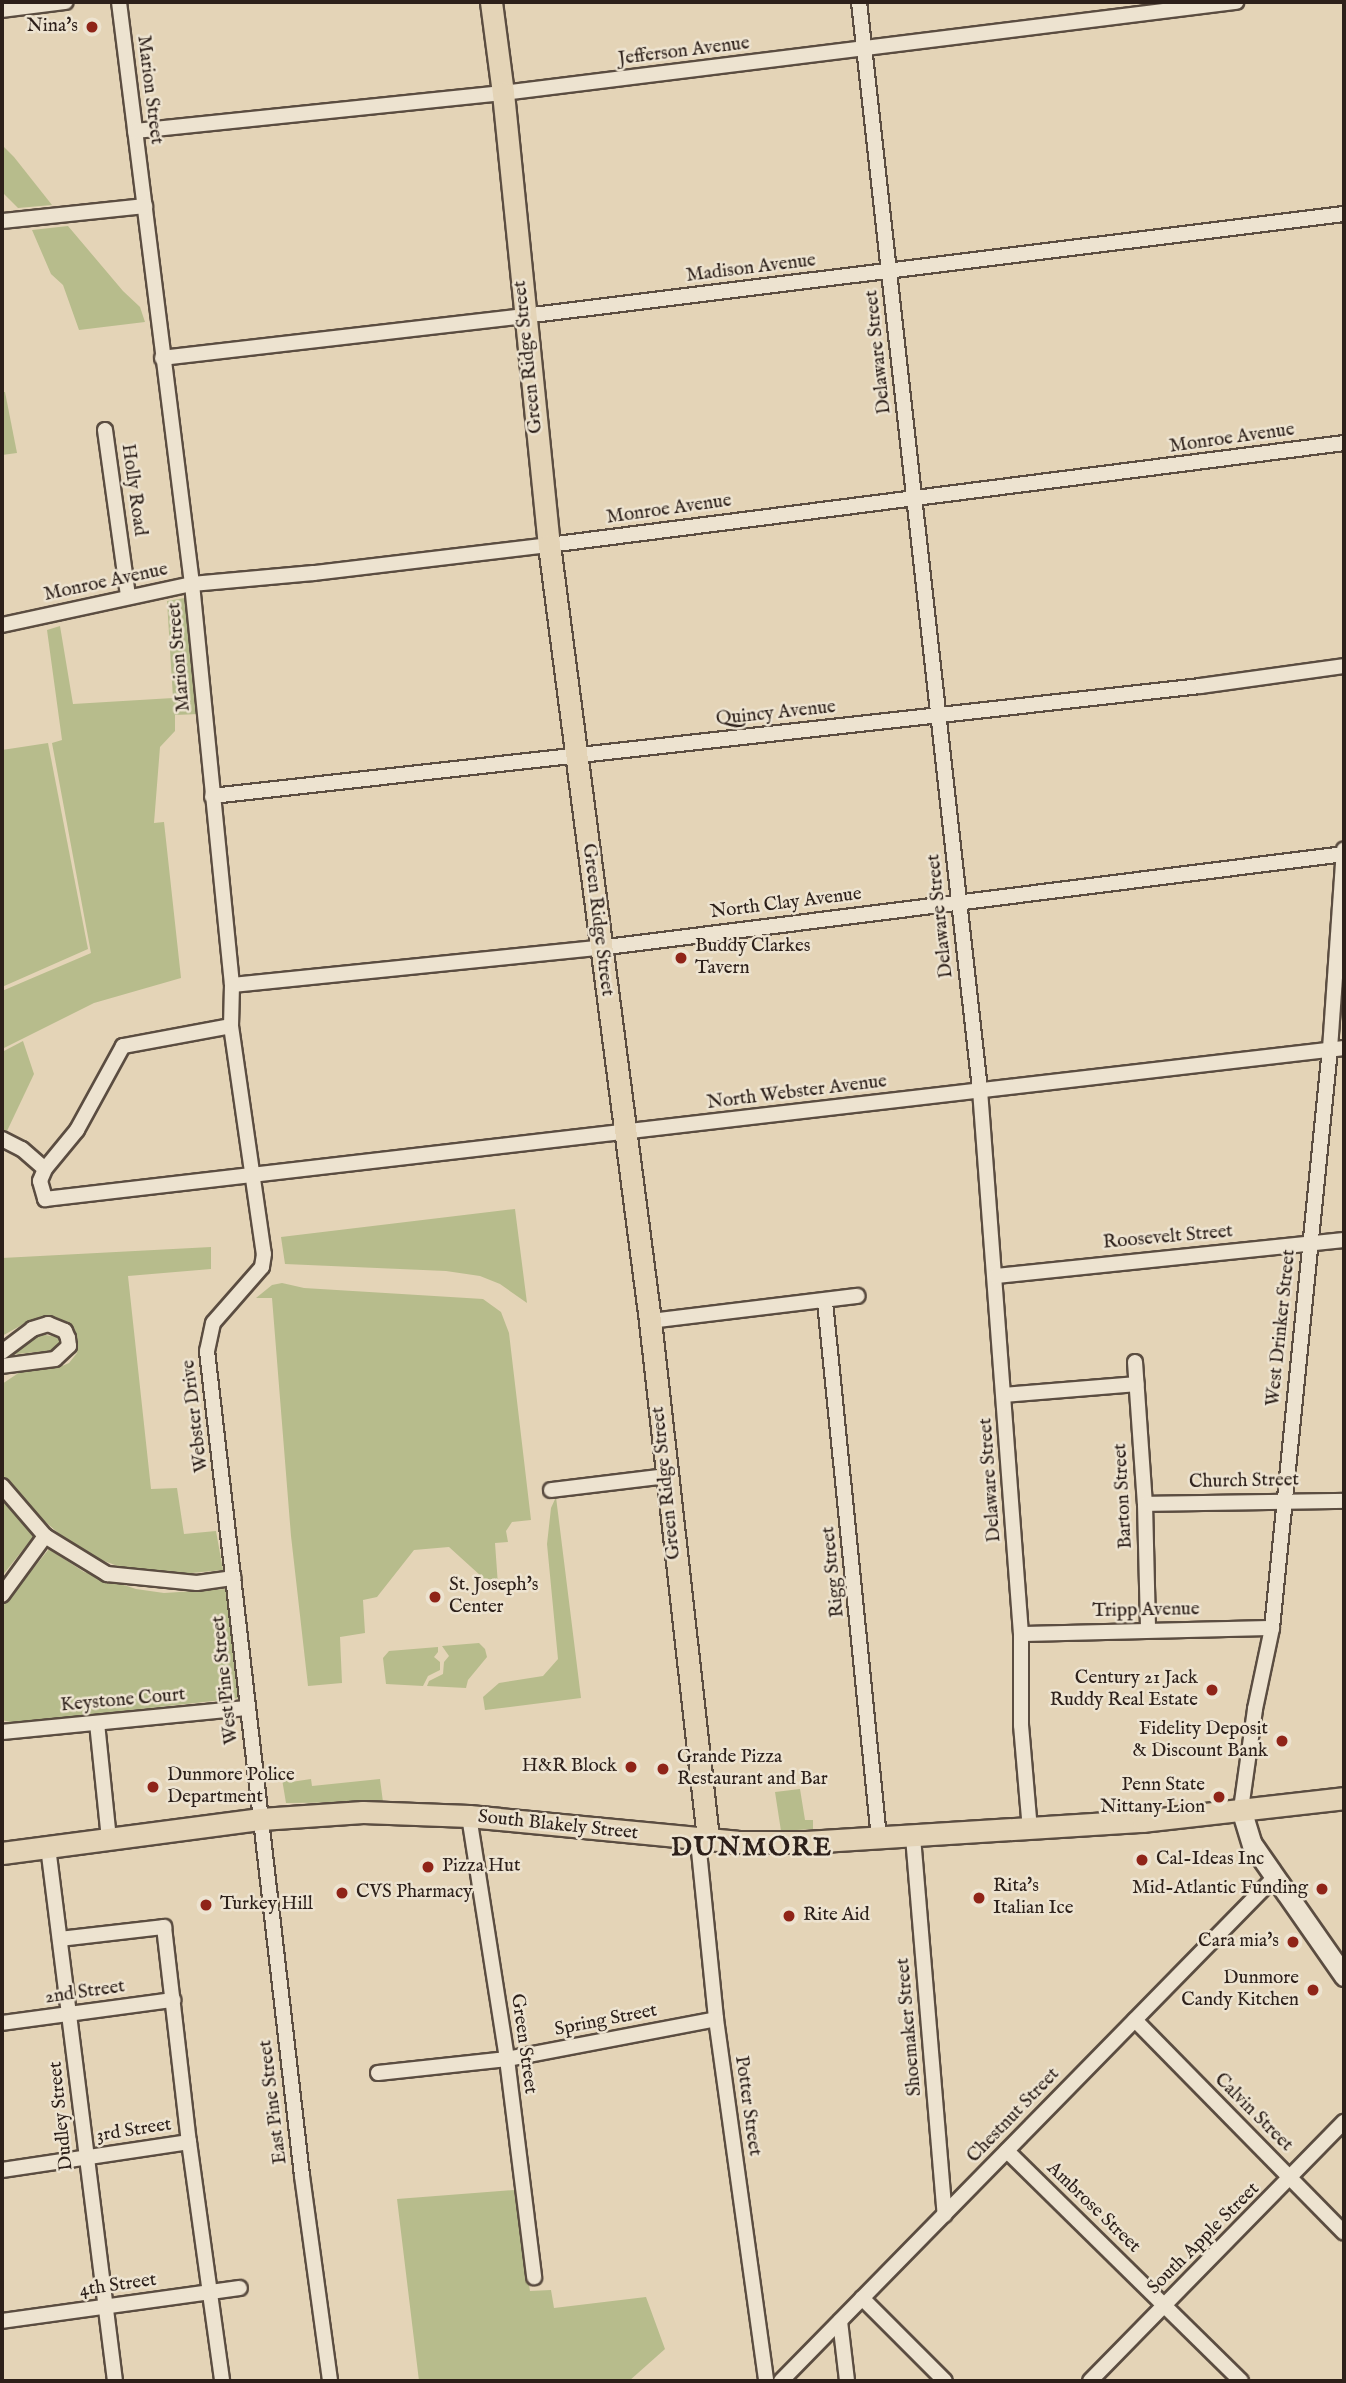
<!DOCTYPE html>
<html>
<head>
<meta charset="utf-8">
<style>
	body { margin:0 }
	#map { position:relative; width:1346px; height:2383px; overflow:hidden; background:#e4d4b7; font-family:"IM FELL English",serif }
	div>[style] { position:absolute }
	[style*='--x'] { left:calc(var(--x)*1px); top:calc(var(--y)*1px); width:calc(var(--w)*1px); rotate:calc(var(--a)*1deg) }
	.green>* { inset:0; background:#b7bc8c }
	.roads { filter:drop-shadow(2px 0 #5b4d41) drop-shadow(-2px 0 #5b4d41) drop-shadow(0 2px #5b4d41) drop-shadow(0 -2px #5b4d41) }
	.street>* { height:14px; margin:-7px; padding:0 7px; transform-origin:7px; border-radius:7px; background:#ede3d0 }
	.secondary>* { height:19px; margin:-9.5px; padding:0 9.5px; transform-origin:9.5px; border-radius:9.5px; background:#ede3d0 }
	.primary>* { height:21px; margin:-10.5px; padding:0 10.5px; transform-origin:10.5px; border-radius:10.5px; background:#e4d4b7 }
	.dots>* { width:19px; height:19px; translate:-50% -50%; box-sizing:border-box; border:4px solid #ede3d0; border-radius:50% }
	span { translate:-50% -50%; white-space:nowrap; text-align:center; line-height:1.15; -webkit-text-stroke:5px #ede3d0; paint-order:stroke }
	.poi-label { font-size:19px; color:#2d201a }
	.right { translate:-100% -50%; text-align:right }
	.left { translate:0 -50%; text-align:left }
	.street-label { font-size:19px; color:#2d201a }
	.district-label { font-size:26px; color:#2d201a; font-weight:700; letter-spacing:2px }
	.frame { position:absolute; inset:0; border:4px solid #2d201a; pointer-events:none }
</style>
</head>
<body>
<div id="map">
	<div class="green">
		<i style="clip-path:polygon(2px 145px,14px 157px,52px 205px,18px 208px,2px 192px)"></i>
		<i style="clip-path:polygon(68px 226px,123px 291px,140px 307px,145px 322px,79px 330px,63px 285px,51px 274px,32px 230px)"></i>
		<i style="clip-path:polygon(2px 392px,5px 392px,17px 453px,2px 455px)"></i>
		<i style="clip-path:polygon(190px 597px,199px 714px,175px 715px,175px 731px,160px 747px,154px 823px,164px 822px,181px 978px,94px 1003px,2px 1049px,2px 991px,91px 953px,52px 743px,62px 740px,47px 630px,60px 626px,73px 704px,173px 698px,167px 601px)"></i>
		<i style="clip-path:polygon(48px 743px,88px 949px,2px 987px,2px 750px)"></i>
		<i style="clip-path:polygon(23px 1041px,34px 1074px,7px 1131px,2px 1130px,2px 1052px)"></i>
		<i style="clip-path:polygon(515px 1209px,527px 1303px,500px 1284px,480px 1276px,446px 1271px,285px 1264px,281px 1237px)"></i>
		<i style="clip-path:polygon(211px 1247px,211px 1269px,128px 1276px,151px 1489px,177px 1488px,184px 1534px,216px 1531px,223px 1570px,160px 1576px,134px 1572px,96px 1558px,72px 1545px,26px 1505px,2px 1474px,2px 1384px,23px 1370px,60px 1367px,69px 1363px,77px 1353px,78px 1341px,67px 1322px,55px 1317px,27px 1322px,2px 1336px,2px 1258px)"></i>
		<i style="clip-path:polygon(282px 1283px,304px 1288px,483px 1299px,501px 1312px,509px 1333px,531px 1520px,512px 1522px,506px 1531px,508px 1542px,495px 1543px,498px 1585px,492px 1586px,449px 1547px,414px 1550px,377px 1597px,363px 1600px,365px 1633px,340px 1637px,342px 1683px,308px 1686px,291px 1536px,272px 1298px,256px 1298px,272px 1285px)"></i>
		<i style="clip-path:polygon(40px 1334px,57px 1337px,60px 1342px,57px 1350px,7px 1355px)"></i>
		<i style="clip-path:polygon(556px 1497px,581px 1698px,485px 1710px,483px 1697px,499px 1683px,543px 1676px,558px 1659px,547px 1544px,551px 1508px)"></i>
		<i style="clip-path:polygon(2px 1501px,34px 1536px,2px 1576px)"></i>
		<i style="clip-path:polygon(49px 1549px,84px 1572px,136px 1589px,164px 1593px,226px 1589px,240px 1698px,14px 1723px,2px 1720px,2px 1607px)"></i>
		<i style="clip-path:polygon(479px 1643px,485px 1649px,487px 1657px,468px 1680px,466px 1688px,427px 1686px,429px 1681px,443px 1674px,444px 1662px,449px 1656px,442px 1646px)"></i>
		<i style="clip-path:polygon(438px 1647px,438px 1652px,434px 1657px,440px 1662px,440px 1670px,428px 1676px,423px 1686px,386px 1684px,383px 1658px,389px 1651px)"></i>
		<i style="clip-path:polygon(290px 1778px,291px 1782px,311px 1779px,312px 1786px,380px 1779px,383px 1802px,286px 1803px,282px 1779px)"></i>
		<i style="clip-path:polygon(800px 1789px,805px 1820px,813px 1820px,813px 1829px,781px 1831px,775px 1792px)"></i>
		<i style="clip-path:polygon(514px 2190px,530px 2291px,551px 2290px,554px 2308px,646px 2297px,665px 2349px,629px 2381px,419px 2381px,397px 2199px)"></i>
	</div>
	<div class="roads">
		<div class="street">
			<i style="--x:119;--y:2;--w:587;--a:82.85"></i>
			<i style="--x:192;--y:584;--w:403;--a:84.3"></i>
			<i style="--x:232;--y:985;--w:41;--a:91.4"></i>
			<i style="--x:231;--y:1026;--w:230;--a:81.8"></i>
			<i style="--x:264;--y:1254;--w:13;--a:99"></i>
			<i style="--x:262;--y:1267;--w:74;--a:131.2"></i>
			<i style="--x:213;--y:1323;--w:29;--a:102"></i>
			<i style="--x:207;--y:1351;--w:830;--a:83.43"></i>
			<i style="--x:302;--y:2176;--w:207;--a:82.2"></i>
			<i style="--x:859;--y:2;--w:1095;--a:83.65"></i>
			<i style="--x:980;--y:1090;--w:546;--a:85.69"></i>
			<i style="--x:1021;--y:1634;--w:91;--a:90"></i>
			<i style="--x:1021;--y:1725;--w:104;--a:85.1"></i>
			<i style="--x:2;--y:10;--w:64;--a:-7.2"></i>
			<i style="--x:135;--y:131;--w:370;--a:-5.9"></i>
			<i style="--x:503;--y:93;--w:739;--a:-7.08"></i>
			<i style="--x:2;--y:221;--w:144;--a:-6"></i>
			<i style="--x:162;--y:358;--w:365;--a:-6.6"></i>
			<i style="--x:525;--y:316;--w:825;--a:-7.1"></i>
			<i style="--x:105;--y:430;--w:168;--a:82.1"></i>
			<i style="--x:2;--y:625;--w:194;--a:-12.2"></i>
			<i style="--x:192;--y:584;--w:122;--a:-5.2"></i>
			<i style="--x:314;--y:573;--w:237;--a:-6.8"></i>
			<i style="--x:549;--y:545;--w:802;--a:-7.31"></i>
			<i style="--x:212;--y:796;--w:994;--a:-6.35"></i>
			<i style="--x:1200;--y:686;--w:145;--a:-7.9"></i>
			<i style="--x:232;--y:985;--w:369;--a:-5.8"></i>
			<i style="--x:599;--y:948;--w:751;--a:-7.19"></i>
			<i style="--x:231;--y:1026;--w:110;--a:169.5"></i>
			<i style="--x:123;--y:1046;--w:96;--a:118.7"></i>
			<i style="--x:77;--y:1130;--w:50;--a:129.4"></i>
			<i style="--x:45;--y:1169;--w:13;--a:113"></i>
			<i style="--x:40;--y:1181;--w:19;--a:74"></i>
			<i style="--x:45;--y:1199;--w:1308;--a:-6.63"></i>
			<i style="--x:2;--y:1139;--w:22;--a:27"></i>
			<i style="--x:22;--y:1149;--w:30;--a:41"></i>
			<i style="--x:996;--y:1276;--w:350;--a:-5.9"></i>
			<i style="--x:825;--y:1302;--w:539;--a:84.25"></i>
			<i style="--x:650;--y:1321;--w:209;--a:-6.9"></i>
			<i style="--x:2;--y:1352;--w:38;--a:-37"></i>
			<i style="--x:32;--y:1329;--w:17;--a:-17"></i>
			<i style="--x:48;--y:1324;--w:18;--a:22"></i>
			<i style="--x:65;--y:1331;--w:8;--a:67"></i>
			<i style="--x:68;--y:1338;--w:8;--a:83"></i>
			<i style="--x:69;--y:1346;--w:19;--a:137"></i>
			<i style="--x:55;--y:1359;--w:53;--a:172.5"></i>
			<i style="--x:1135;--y:1362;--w:142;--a:86"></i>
			<i style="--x:1145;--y:1504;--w:125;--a:88.6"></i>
			<i style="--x:1004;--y:1395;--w:133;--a:-4.7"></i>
			<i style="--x:2;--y:1486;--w:66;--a:49.3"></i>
			<i style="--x:45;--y:1536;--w:73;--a:31.5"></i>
			<i style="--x:107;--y:1574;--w:90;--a:5.7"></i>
			<i style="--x:197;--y:1583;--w:37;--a:-8"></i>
			<i style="--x:551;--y:1490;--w:116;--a:-6.9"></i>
			<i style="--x:1145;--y:1504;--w:199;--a:-0.9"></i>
			<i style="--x:2;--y:1595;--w:73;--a:-53.9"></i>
			<i style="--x:1021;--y:1634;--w:251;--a:-1.4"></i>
			<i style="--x:97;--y:1723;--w:117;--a:84.1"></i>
			<i style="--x:2;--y:1732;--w:246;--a:-5.6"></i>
			<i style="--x:1241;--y:1809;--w:101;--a:-82"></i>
			<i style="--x:1255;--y:1709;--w:83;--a:-78.1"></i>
			<i style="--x:1272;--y:1628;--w:582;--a:-84.28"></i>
			<i style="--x:1330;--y:1049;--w:200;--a:-86"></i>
			<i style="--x:469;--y:1816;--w:246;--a:81.1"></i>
			<i style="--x:507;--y:2059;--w:220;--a:82.9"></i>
			<i style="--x:913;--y:1837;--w:379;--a:85.2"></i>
			<i style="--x:708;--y:1838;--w:16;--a:125"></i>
			<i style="--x:699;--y:1851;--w:169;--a:84.2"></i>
			<i style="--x:716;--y:2019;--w:365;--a:82.1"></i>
			<i style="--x:48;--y:1847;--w:538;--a:82.85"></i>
			<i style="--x:60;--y:1939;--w:105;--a:-6.6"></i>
			<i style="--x:164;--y:1927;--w:216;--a:83.4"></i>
			<i style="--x:189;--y:2142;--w:241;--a:82.1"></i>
			<i style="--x:1135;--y:2020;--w:298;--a:45.5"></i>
			<i style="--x:2;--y:2023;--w:173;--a:-7.7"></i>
			<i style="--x:378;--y:2073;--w:130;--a:-6.2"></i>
			<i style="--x:507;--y:2059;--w:213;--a:-10.8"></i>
			<i style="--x:1007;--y:2151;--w:328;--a:44.5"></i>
			<i style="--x:2;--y:2170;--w:189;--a:-8.5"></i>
			<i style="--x:862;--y:2298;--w:117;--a:45"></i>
			<i style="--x:2;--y:2321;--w:240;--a:-7.9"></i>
			<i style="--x:840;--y:2321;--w:60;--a:83.3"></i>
			<i style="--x:781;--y:2381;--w:704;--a:-45.58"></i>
			<i style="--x:1090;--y:2381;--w:363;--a:-45.6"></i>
		</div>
		<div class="secondary">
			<i style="--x:1241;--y:1809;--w:37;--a:73"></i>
			<i style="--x:1252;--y:1844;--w:161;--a:55.1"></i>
		</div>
		<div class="primary">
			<i style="--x:491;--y:2;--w:92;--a:82.5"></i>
			<i style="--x:503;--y:93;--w:454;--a:84.2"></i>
			<i style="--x:549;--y:545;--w:783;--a:82.58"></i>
			<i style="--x:650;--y:1321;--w:520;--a:83.6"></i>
			<i style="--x:2;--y:1853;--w:261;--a:-7.5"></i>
			<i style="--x:261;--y:1819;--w:102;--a:-3.9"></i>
			<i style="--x:363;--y:1812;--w:106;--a:2.2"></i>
			<i style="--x:469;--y:1816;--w:269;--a:5.5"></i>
			<i style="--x:737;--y:1842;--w:69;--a:0"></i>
			<i style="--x:806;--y:1842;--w:338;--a:-3.6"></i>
			<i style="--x:1143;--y:1821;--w:202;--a:-6.5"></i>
		</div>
	</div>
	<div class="dots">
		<i style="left:92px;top:27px;background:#8f2418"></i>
		<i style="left:681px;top:958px;background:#8f2418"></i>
		<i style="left:435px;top:1597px;background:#8f2418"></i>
		<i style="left:1212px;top:1690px;background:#8f2418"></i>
		<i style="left:1282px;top:1741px;background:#8f2418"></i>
		<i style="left:631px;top:1767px;background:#8f2418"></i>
		<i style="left:663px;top:1769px;background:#8f2418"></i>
		<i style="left:153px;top:1787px;background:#8f2418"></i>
		<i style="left:1219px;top:1797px;background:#8f2418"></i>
		<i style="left:1142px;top:1860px;background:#8f2418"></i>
		<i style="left:428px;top:1867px;background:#8f2418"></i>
		<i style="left:1322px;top:1889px;background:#8f2418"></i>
		<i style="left:342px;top:1893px;background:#8f2418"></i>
		<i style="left:979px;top:1898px;background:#8f2418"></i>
		<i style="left:206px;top:1905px;background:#8f2418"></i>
		<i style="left:789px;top:1916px;background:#8f2418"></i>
		<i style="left:1293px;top:1942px;background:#8f2418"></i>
		<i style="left:1313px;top:1990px;background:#8f2418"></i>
	</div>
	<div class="poi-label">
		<span class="right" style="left:78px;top:27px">Nina's</span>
		<span class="left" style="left:695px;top:958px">Buddy Clarkes<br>Tavern</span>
		<span class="left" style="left:449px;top:1597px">St. Joseph's<br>Center</span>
		<span class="right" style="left:1198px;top:1690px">Century 21 Jack<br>Ruddy Real Estate</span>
		<span class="right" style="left:1268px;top:1741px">Fidelity Deposit<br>&amp; Discount Bank</span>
		<span class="left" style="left:677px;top:1769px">Grande Pizza<br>Restaurant and Bar</span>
		<span class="right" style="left:617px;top:1767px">H&amp;R Block</span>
		<span class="left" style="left:167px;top:1787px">Dunmore Police<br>Department</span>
		<span class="right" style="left:1205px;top:1797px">Penn State<br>Nittany Lion</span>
		<span class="left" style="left:1156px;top:1860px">Cal-Ideas Inc</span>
		<span class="left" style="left:442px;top:1867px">Pizza Hut</span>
		<span class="left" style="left:993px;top:1898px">Rita's<br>Italian Ice</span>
		<span class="right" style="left:1308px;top:1889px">Mid-Atlantic Funding</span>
		<span class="left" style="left:356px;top:1893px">CVS Pharmacy</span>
		<span class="left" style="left:220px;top:1905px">Turkey Hill</span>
		<span class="left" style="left:803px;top:1916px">Rite Aid</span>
		<span class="right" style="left:1279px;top:1942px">Cara mia's</span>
		<span class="right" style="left:1299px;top:1990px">Dunmore<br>Candy Kitchen</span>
	</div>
	<div class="street-label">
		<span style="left:684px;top:52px;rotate:-7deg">Jefferson Avenue</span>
		<span style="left:149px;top:90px;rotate:83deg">Marion Street</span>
		<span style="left:751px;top:269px;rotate:-7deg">Madison Avenue</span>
		<span style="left:879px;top:352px;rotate:-96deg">Delaware Street</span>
		<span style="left:529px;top:357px;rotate:-96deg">Green Ridge Street</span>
		<span style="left:1232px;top:439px;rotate:-8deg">Monroe Avenue</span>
		<span style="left:133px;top:490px;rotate:82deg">Holly Road</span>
		<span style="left:669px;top:510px;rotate:-8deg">Monroe Avenue</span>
		<span style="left:106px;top:583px;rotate:-12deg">Monroe Avenue</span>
		<span style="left:180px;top:657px;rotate:-95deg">Marion Street</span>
		<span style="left:776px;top:714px;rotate:-6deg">Quincy Avenue</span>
		<span style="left:786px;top:904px;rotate:-7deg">North Clay Avenue</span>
		<span style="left:941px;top:916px;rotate:-96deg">Delaware Street</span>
		<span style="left:597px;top:920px;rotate:83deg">Green Ridge Street</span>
		<span style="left:797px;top:1093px;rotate:-7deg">North Webster Avenue</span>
		<span style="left:1168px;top:1238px;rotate:-5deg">Roosevelt Street</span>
		<span style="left:1282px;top:1328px;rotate:-84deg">West Drinker Street</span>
		<span style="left:196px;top:1416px;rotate:-97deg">Webster Drive</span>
		<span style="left:991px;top:1480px;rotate:-94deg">Delaware Street</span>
		<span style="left:1244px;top:1482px;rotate:-1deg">Church Street</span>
		<span style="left:667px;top:1483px;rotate:-96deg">Green Ridge Street</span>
		<span style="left:1124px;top:1496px;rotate:-93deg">Barton Street</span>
		<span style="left:834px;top:1572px;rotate:-96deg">Rigg Street</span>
		<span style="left:1146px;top:1611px;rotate:-1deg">Tripp Avenue</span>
		<span style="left:226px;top:1680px;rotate:-96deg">West Pine Street</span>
		<span style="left:123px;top:1701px;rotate:-5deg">Keystone Court</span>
		<span style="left:558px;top:1826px;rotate:6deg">South Blakely Street</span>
		<span style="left:85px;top:1993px;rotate:-8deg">2nd Street</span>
		<span style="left:606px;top:2021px;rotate:-11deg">Spring Street</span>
		<span style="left:910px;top:2027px;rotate:-95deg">Shoemaker Street</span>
		<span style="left:523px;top:2044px;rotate:82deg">Green Street</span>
		<span style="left:274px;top:2102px;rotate:-97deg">East Pine Street</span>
		<span style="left:747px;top:2106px;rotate:82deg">Potter Street</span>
		<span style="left:1253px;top:2113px;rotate:45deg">Calvin Street</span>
		<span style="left:62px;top:2116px;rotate:-96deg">Dudley Street</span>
		<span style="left:1014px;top:2116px;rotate:-46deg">Chestnut Street</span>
		<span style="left:134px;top:2131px;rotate:-9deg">3rd Street</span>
		<span style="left:1093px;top:2208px;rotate:44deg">Ambrose Street</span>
		<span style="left:1204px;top:2239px;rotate:-45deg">South Apple Street</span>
		<span style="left:118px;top:2286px;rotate:-8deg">4th Street</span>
	</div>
	<div class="district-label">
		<span style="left:752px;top:1848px">DUNMORE</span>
	</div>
	<div class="frame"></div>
</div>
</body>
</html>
